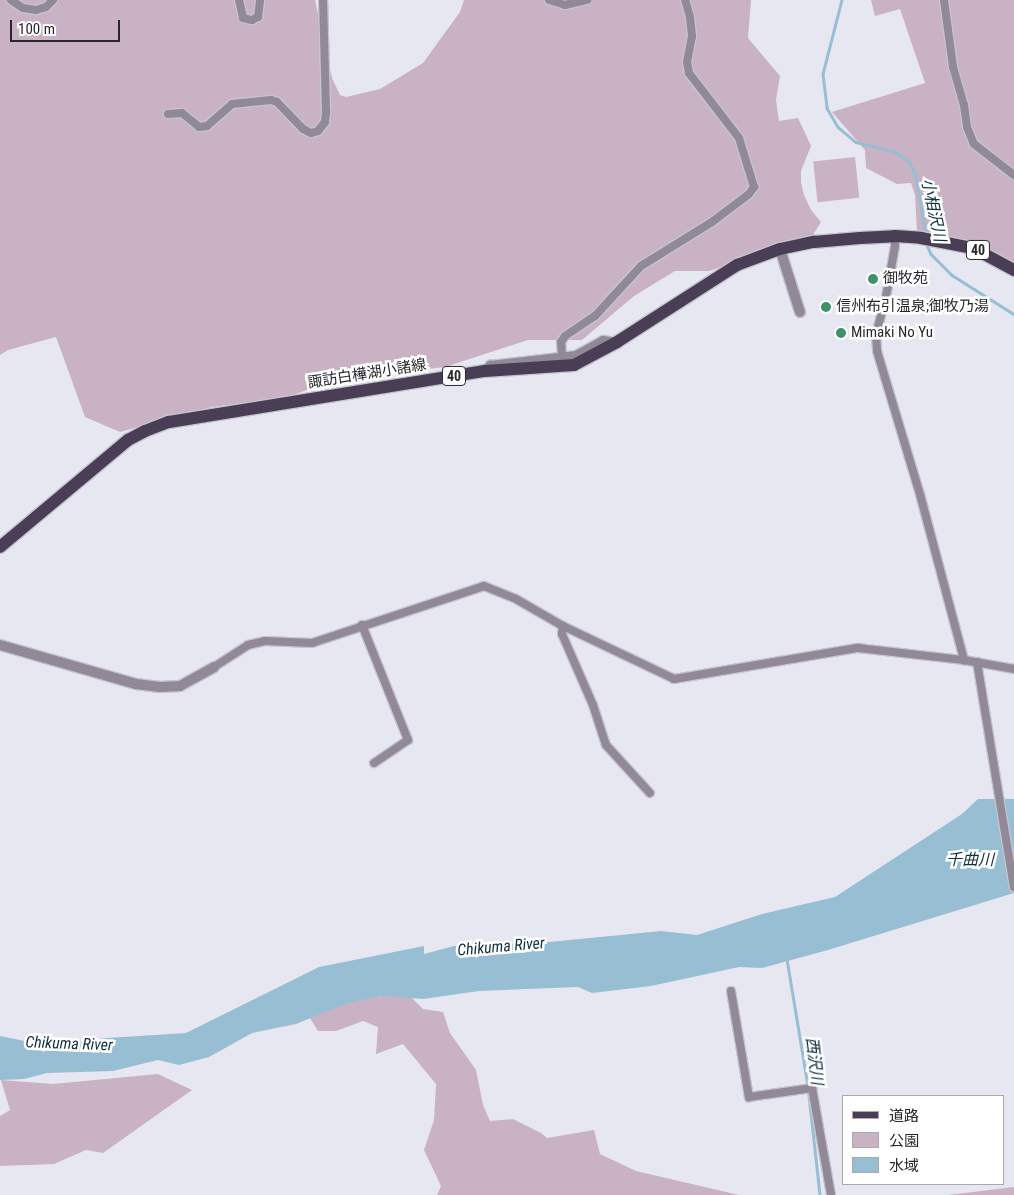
<!DOCTYPE html>
<html>
<head>
<meta charset="utf-8">
<style>
	body { margin:0 }
	#map { position:relative; width:1014px; height:1195px; overflow:hidden; background:#e7e7f2; font-family:"Roboto Condensed","Noto Sans JP",sans-serif }
	div>[style] { position:absolute }
	[style*='--x'] { left:calc(var(--x)*1px); top:calc(var(--y)*1px); width:calc(var(--w)*1px); rotate:calc(var(--a)*1deg) }
	.green>* { inset:0; background:#c9b2c4; transform-origin:0 0 }
	.water>* { inset:0; background:#98bed3 }
	.stream>* { height:2.5px; margin:-1.25px; padding:0 1.25px; transform-origin:1.25px; border-radius:1.25px; background:#98bed3 }
	.roads { filter:drop-shadow(1px 0 #c5c5ce) drop-shadow(-1px 0 #c5c5ce) drop-shadow(0 1px #c5c5ce) drop-shadow(0 -1px #c5c5ce) }
	.minor>* { height:8px; margin:-4px; padding:0 4px; transform-origin:4px; border-radius:4px; background:#918998 }
	.tertiary>* { height:10px; margin:-5px; padding:0 5px; transform-origin:5px; border-radius:5px; background:#918998 }
	.primary>* { height:12px; margin:-6px; padding:0 6px; transform-origin:6px; border-radius:6px; background:#4a3e56 }
	.dots>* { width:14px; height:14px; translate:-50% -50%; box-sizing:border-box; border:2px solid #fff; border-radius:50% }
	span { translate:-50% -50%; white-space:nowrap; text-align:center; line-height:1.15; -webkit-text-stroke:5px #fff; paint-order:stroke }
	.shield-label span { padding:1px 4px; background:#fff; border:1px solid; border-radius:4px; -webkit-text-stroke-width:0 }
	.shield-label { font-size:14px; color:#28282c; font-weight:700 }
	.poi-label { font-size:15px; color:#28282c }
	.left { translate:0 -50%; text-align:left }
	.street-label { font-size:15px; color:#28282c }
	.water-label { font-size:16px; color:#0f3040; font-style:italic }
	.legend { position:absolute; left:842px; top:1095px; width:162px; height:90px; box-sizing:border-box; background:#fff; border:1px solid #a9a9ab; margin:0; padding:6px 9px; list-style:none; font-size:15px; color:#28282c }
	.legend li { display:flex; align-items:center; gap:10px; height:25px }
	.legend b { width:25px; border:1px solid #a9a9ab }
	.scale { position:absolute; left:10px; top:20px; width:110px; height:22px; box-sizing:border-box; border:2px solid #28282c; border-top:0; padding-left:6px; font-size:15px; line-height:18px; white-space:nowrap; color:#28282c; -webkit-text-stroke:4px #fff; paint-order:stroke }
</style>
</head>
<body>
<div id="map">
	<div class="green">
		<i style="clip-path:polygon(0 0,315px 0,332px 78px,340px 95px,346px 97px,380px 89px,423px 63px,460px 12px,464px 0,751px 0,748px 38px,780px 76px,776px 100px,779px 121px,798px 118px,811px 146px,801px 171px,801px 182px,804px 195px,811px 210px,821px 222px,811px 238px,709px 271px,675px 271px,634px 296px,582px 340px,528px 340px,445px 367px,361px 376px,323px 384px,285px 398px,212px 407px,120px 432px,85px 417px,56px 337px,8px 350px,0 355px)"></i>
		<i style="clip-path:polygon(871px 0,1014px 0,1014px 265px,972px 244px,953px 237px,917px 232px,915px 195px,911px 183px,897px 184px,866px 168px,865px 150px,832px 112px,925px 83px,900px 9px,875px 16px)"></i>
		<i style="left:855px;top:157px;width:41px;height:42px;rotate:84deg"></i>
		<i style="clip-path:polygon(382px 996px,411px 997px,423px 1009px,443px 1012px,450px 1033px,476px 1070px,483px 1105px,490px 1121px,513px 1119px,541px 1133px,547px 1138px,594px 1130px,600px 1154px,636px 1171px,739px 1195px,437px 1195px,441px 1186px,424px 1150px,434px 1120px,436px 1084px,403px 1044px,376px 1054px,378px 1027px,363px 1021px,336px 1031px,318px 1031px,310px 1018px,345px 1003px)"></i>
		<i style="clip-path:polygon(158px 1074px,192px 1090px,103px 1153px,86px 1150px,54px 1164px,0 1166px,0 1116px,10px 1110px,1px 1080px,53px 1084px)"></i>
		<i style="clip-path:polygon(1014px 1187px,1014px 1195px,947px 1195px,973px 1192px)"></i>
	</div>
	<div class="water">
		<i style="clip-path:polygon(978px 799px,1014px 799px,1014px 893px,828px 950px,762px 968px,739px 967px,651px 986px,592px 993px,578px 987px,479px 991px,423px 999px,382px 996px,348px 1003px,296px 1024px,252px 1033px,209px 1057px,179px 1065px,158px 1060px,113px 1071px,47px 1073px,24px 1079px,0 1080px,0 1036px,49px 1046px,107px 1038px,186px 1033px,319px 967px,424px 946px,424px 954px,454px 946px,539px 943px,661px 931px,697px 935px,762px 914px,835px 897px,962px 814px)"></i>
	</div>
	<div class="stream">
		<i style="--x:842;--y:0;--w:76;--a:104.4"></i>
		<i style="--x:823;--y:74;--w:34;--a:83"></i>
		<i style="--x:827;--y:108;--w:22;--a:60"></i>
		<i style="--x:838;--y:127;--w:23;--a:40"></i>
		<i style="--x:856;--y:142;--w:41;--a:14"></i>
		<i style="--x:896;--y:152;--w:16;--a:35"></i>
		<i style="--x:909;--y:161;--w:17;--a:65"></i>
		<i style="--x:916;--y:176;--w:59;--a:80.2"></i>
		<i style="--x:927;--y:245;--w:10;--a:66"></i>
		<i style="--x:931;--y:254;--w:30;--a:45"></i>
		<i style="--x:952;--y:275;--w:73;--a:32.2"></i>
		<i style="--x:787;--y:959;--w:129;--a:80.6"></i>
		<i style="--x:808;--y:1086;--w:110;--a:83.7"></i>
	</div>
	<div class="roads">
		<div class="minor">
			<i style="--x:11;--y:0;--w:14;--a:34"></i>
			<i style="--x:23;--y:8;--w:13;--a:9"></i>
			<i style="--x:36;--y:10;--w:10;--a:-17"></i>
			<i style="--x:46;--y:7;--w:10;--a:-45"></i>
			<i style="--x:239;--y:0;--w:18;--a:77"></i>
			<i style="--x:243;--y:18;--w:9;--a:13"></i>
			<i style="--x:252;--y:20;--w:7;--a:-27"></i>
			<i style="--x:258;--y:17;--w:17;--a:-83"></i>
			<i style="--x:549;--y:0;--w:17;--a:17"></i>
			<i style="--x:565;--y:5;--w:23;--a:-13"></i>
			<i style="--x:944;--y:0;--w:68;--a:82.3"></i>
			<i style="--x:953;--y:67;--w:40;--a:74"></i>
			<i style="--x:964;--y:105;--w:22;--a:82"></i>
			<i style="--x:967;--y:127;--w:18;--a:68"></i>
			<i style="--x:974;--y:144;--w:51;--a:37.8"></i>
			<i style="--x:168;--y:114;--w:14;--a:-4"></i>
			<i style="--x:182;--y:113;--w:22;--a:39"></i>
			<i style="--x:199;--y:127;--w:8;--a:-7"></i>
			<i style="--x:207;--y:126;--w:33;--a:-41"></i>
			<i style="--x:232;--y:104;--w:39;--a:-6"></i>
			<i style="--x:271;--y:100;--w:6;--a:18"></i>
			<i style="--x:277;--y:102;--w:37;--a:46"></i>
			<i style="--x:303;--y:129;--w:9;--a:27"></i>
			<i style="--x:311;--y:133;--w:7;--a:-16"></i>
			<i style="--x:318;--y:131;--w:11;--a:-52"></i>
			<i style="--x:325;--y:122;--w:10;--a:-84"></i>
			<i style="--x:326;--y:112;--w:112;--a:-91.5"></i>
			<i style="--x:895;--y:236;--w:10;--a:90"></i>
			<i style="--x:895;--y:246;--w:52;--a:100"></i>
			<i style="--x:886;--y:297;--w:39;--a:105"></i>
			<i style="--x:876;--y:335;--w:16;--a:86"></i>
			<i style="--x:877;--y:351;--w:153;--a:73.3"></i>
			<i style="--x:921;--y:498;--w:168;--a:75.1"></i>
			<i style="--x:562;--y:355;--w:13;--a:-94"></i>
			<i style="--x:561;--y:342;--w:7;--a:-56"></i>
			<i style="--x:565;--y:336;--w:36;--a:-34"></i>
			<i style="--x:595;--y:316;--w:68;--a:-47.4"></i>
			<i style="--x:641;--y:266;--w:84;--a:-31.8"></i>
			<i style="--x:712;--y:222;--w:46;--a:-37.1"></i>
			<i style="--x:749;--y:194;--w:9;--a:-54"></i>
			<i style="--x:754;--y:187;--w:51;--a:-107"></i>
			<i style="--x:739;--y:138;--w:82;--a:-127.6"></i>
			<i style="--x:689;--y:73;--w:11;--a:-100"></i>
			<i style="--x:687;--y:62;--w:26;--a:-79"></i>
			<i style="--x:692;--y:36;--w:19;--a:-96"></i>
			<i style="--x:690;--y:17;--w:18;--a:-106"></i>
			<i style="--x:486;--y:369;--w:6;--a:-45"></i>
			<i style="--x:490;--y:365;--w:87;--a:-6.6"></i>
			<i style="--x:576;--y:355;--w:31;--a:-29"></i>
			<i style="--x:603;--y:340;--w:14;--a:8"></i>
			<i style="--x:362;--y:625;--w:124;--a:68.2"></i>
			<i style="--x:408;--y:740;--w:41;--a:145.9"></i>
			<i style="--x:563;--y:626;--w:8;--a:97"></i>
			<i style="--x:562;--y:634;--w:77;--a:66.4"></i>
			<i style="--x:593;--y:705;--w:42;--a:72"></i>
			<i style="--x:606;--y:745;--w:65;--a:47.5"></i>
			<i style="--x:977;--y:662;--w:228;--a:80.7"></i>
			<i style="--x:214;--y:667;--w:40;--a:-32.9"></i>
			<i style="--x:248;--y:645;--w:17;--a:-13"></i>
			<i style="--x:265;--y:641;--w:47;--a:2.4"></i>
			<i style="--x:312;--y:643;--w:181;--a:-18.3"></i>
			<i style="--x:484;--y:586;--w:35;--a:22"></i>
			<i style="--x:516;--y:599;--w:54;--a:29.9"></i>
			<i style="--x:563;--y:626;--w:123;--a:25.5"></i>
			<i style="--x:674;--y:679;--w:187;--a:-9.6"></i>
			<i style="--x:858;--y:648;--w:107;--a:6.5"></i>
			<i style="--x:964;--y:660;--w:51;--a:10.2"></i>
			<i style="--x:731;--y:991;--w:108;--a:80.4"></i>
			<i style="--x:749;--y:1097;--w:64;--a:-8.1"></i>
			<i style="--x:812;--y:1088;--w:109;--a:79.9"></i>
		</div>
		<div class="tertiary">
			<i style="--x:780;--y:249;--w:66;--a:72.4"></i>
			<i style="--x:0;--y:645;--w:141;--a:16"></i>
			<i style="--x:136;--y:684;--w:24;--a:7"></i>
			<i style="--x:160;--y:687;--w:20;--a:-3"></i>
			<i style="--x:180;--y:686;--w:39;--a:-29"></i>
		</div>
		<div class="primary">
			<i style="--x:0;--y:547;--w:167;--a:-39.9"></i>
			<i style="--x:128;--y:440;--w:19;--a:-28"></i>
			<i style="--x:145;--y:431;--w:26;--a:-21"></i>
			<i style="--x:169;--y:422;--w:320;--a:-9.2"></i>
			<i style="--x:485;--y:371;--w:89;--a:-3.9"></i>
			<i style="--x:574;--y:365;--w:49;--a:-28.1"></i>
			<i style="--x:617;--y:342;--w:143;--a:-32.7"></i>
			<i style="--x:737;--y:265;--w:46;--a:-20.4"></i>
			<i style="--x:780;--y:249;--w:35;--a:-12"></i>
			<i style="--x:814;--y:242;--w:46;--a:-5"></i>
			<i style="--x:860;--y:238;--w:35;--a:-3"></i>
			<i style="--x:895;--y:236;--w:26;--a:4"></i>
			<i style="--x:921;--y:238;--w:53;--a:10.9"></i>
			<i style="--x:973;--y:248;--w:47;--a:28.2"></i>
		</div>
	</div>
	<div class="dots">
		<i style="left:873px;top:279px;background:#3d9367"></i>
		<i style="left:826px;top:307px;background:#3d9367"></i>
		<i style="left:841px;top:333px;background:#3d9367"></i>
	</div>
	<div class="shield-label">
		<span style="left:978px;top:250px">40</span>
		<span style="left:454px;top:376px">40</span>
	</div>
	<div class="poi-label">
		<span class="left" style="left:883px;top:279px">御牧苑</span>
		<span class="left" style="left:836px;top:307px">信州布引温泉;御牧乃湯</span>
		<span class="left" style="left:851px;top:333px">Mimaki No Yu</span>
	</div>
	<div class="street-label">
		<span style="left:367px;top:374px;rotate:-9deg">諏訪白樺湖小諸線</span>
	</div>
	<div class="water-label">
		<span style="left:933px;top:210px;rotate:78deg">小相沢川</span>
		<span style="left:970px;top:860px">千曲川</span>
		<span style="left:501px;top:947px;rotate:-5deg">Chikuma River</span>
		<span style="left:69px;top:1044px;rotate:2deg">Chikuma River</span>
		<span style="left:814px;top:1061px;rotate:83deg">西沢川</span>
	</div>
	<ul class="legend">
	<li><b style="height:6px;background:#4a3e56"></b>道路</li>
	<li><b style="height:14px;background:#c9b2c4"></b>公園</li>
	<li><b style="height:14px;background:#98bed3"></b>水域</li>
	</ul>
	<div class="scale">100 m</div>
</div>
</body>
</html>
